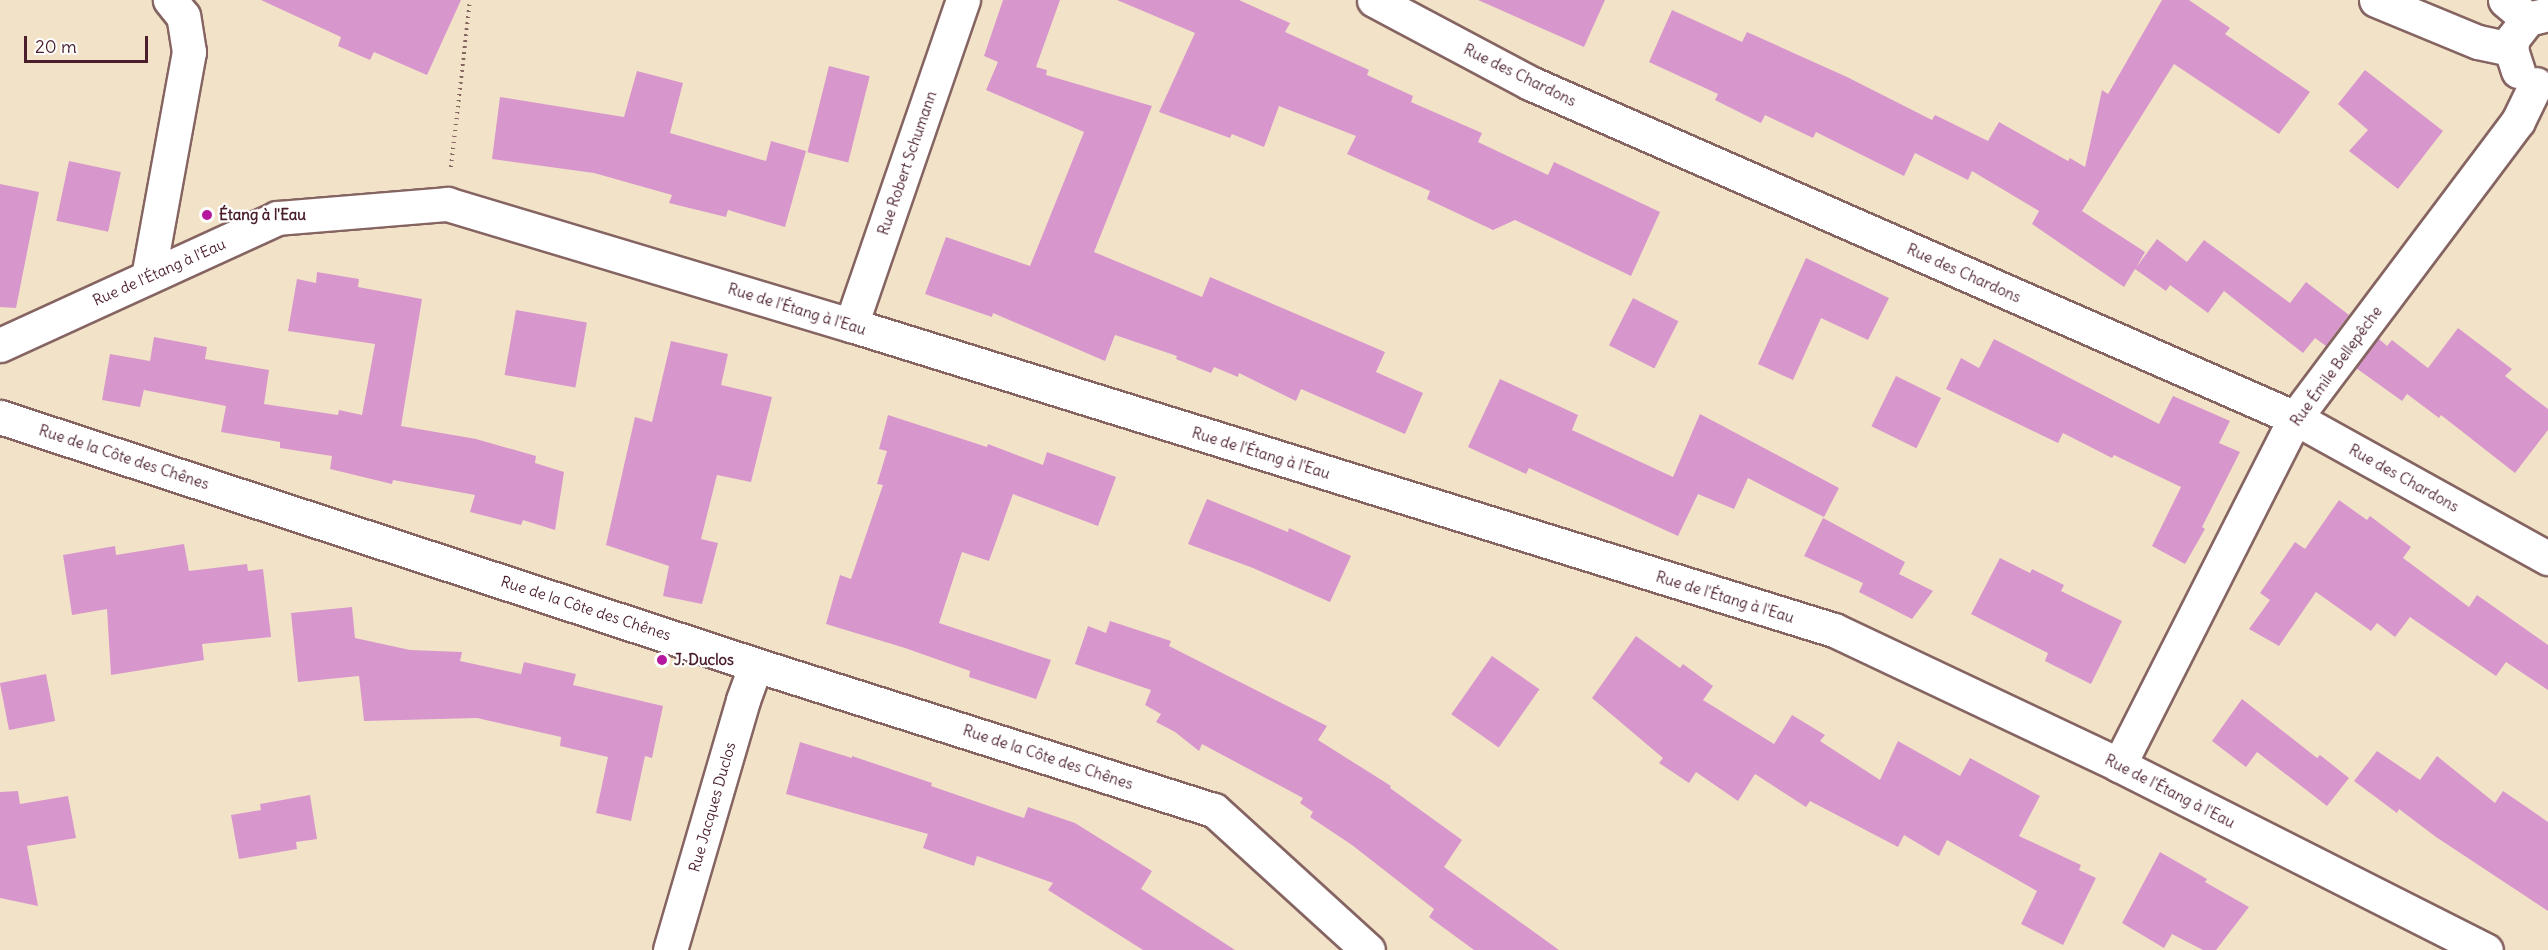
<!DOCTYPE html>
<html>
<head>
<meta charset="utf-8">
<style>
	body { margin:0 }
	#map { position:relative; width:2548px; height:950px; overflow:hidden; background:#f2e3c8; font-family:Delius,sans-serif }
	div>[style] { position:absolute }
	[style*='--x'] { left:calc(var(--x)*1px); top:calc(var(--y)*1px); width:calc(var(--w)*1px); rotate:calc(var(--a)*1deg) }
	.building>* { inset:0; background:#d897cc; transform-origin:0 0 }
	.path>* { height:4px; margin-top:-2px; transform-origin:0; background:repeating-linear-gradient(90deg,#856462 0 1.5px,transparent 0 6px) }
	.roads { filter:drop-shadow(2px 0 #856462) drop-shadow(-2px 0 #856462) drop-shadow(0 2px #856462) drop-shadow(0 -2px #856462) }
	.minor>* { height:33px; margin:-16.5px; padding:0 16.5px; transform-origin:16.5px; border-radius:16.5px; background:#fff }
	.dots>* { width:16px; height:16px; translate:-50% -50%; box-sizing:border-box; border:3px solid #fff; border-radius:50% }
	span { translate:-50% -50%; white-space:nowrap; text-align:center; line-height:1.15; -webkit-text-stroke:4.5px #fff; paint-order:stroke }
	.street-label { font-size:15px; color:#4a1f2b }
	.poi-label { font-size:15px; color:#4a1f2b; font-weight:700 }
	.left { translate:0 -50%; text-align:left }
	.scale { position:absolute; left:24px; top:36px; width:124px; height:27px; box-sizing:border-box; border:3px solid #4a1f2b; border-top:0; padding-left:8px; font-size:18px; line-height:21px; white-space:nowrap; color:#4a1f2b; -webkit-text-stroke:4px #fff; paint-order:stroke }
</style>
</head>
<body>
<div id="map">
	<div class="building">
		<i style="clip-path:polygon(261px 0,461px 0,427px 75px,374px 52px,370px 60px,338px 46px,341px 37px)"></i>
		<i style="clip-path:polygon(1003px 0,1060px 0,1036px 67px,1047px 70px,1046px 75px,1152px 106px,1094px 252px,1202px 297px,1210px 277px,1385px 352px,1376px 372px,1423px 393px,1405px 434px,1301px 389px,1296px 401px,1239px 373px,1238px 377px,1214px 367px,1211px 373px,1176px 359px,1177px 356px,1115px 335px,1105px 361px,993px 313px,992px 317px,925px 294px,946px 237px,1030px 266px,1084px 132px,986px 90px,998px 62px,984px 56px)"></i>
		<i style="clip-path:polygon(1117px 0,1239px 0,1290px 23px,1285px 32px,1369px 70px,1367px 75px,1413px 96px,1411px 102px,1482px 133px,1478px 142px,1548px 175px,1554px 162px,1660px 212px,1631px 276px,1515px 220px,1493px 230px,1427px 199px,1430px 191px,1347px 154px,1356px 136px,1279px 106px,1264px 147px,1232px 134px,1230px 138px,1159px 112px,1195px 33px)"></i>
		<i style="clip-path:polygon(1478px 0,1605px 0,1584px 47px)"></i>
		<i style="clip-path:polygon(2162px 0,2189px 0,2230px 28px,2225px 34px,2310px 92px,2279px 134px,2174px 64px,2082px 211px,2145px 252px,2136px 268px,2157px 239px,2187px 262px,2204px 240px,2290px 303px,2306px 282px,2349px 315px,2326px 346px,2315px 338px,2303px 353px,2224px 291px,2208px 313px,2170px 285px,2166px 291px,2135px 269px,2124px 287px,2032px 224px,2039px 211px,1972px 171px,1968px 180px,1915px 153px,1904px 176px,1816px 132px,1813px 138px,1765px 115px,1761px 123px,1715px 100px,1718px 94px,1649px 62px,1672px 10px,1742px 42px,1747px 32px,1847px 77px,1932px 120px,1935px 115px,1988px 141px,1999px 122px,2068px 161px,2070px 158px,2085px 167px,2102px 90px,2108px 94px)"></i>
		<i style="left:829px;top:66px;width:42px;height:89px;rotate:14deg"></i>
		<i style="clip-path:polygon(2365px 70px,2443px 131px,2398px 189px,2349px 151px,2368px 130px,2338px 104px)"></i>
		<i style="clip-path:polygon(637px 71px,683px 83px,670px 133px,766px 161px,771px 141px,806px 151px,785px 227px,728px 210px,726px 217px,669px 203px,672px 195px,594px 173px,492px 159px,500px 97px,624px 117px)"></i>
		<i style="left:69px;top:161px;width:53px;height:61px;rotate:12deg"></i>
		<i style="clip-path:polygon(0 184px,39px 192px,16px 308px,0 307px)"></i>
		<i style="clip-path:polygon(1806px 258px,1889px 298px,1868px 340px,1821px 318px,1793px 380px,1758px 364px)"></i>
		<i style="clip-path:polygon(317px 272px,359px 279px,358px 287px,422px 299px,401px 426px,476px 439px,536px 456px,535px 463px,564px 472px,555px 530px,523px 520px,521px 525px,470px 512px,475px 495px,393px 480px,392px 484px,330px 469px,332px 456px,280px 448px,280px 442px,221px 432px,226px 406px,144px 390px,145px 385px,140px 407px,102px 400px,110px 354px,150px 361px,154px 337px,207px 347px,205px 359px,269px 370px,264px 404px,338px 415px,339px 410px,362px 415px,375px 344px,288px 331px,297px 279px,316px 283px)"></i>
		<i style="left:1633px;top:298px;width:51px;height:53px;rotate:27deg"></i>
		<i style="left:516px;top:310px;width:72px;height:66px;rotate:10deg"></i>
		<i style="clip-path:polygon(2458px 328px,2512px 369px,2505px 376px,2548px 409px,2548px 430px,2515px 473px,2441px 415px,2439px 418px,2407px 394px,2402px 401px,2356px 368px,2378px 338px,2387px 346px,2392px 340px,2428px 368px)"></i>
		<i style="clip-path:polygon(1994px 339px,2159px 424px,2173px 396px,2230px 421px,2219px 443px,2240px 452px,2202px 527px,2205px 529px,2185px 564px,2152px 546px,2181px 487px,2114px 455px,2112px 458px,2063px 433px,2058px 443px,1946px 389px,1961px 358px,1979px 368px)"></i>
		<i style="clip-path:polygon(671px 341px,728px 354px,721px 385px,772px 397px,751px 482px,717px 475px,701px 539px,718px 543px,702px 604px,663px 596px,669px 566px,606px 545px,635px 417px,652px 422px)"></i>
		<i style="left:1896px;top:376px;width:50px;height:56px;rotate:26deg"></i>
		<i style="clip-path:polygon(1500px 379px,1578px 415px,1572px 430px,1673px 477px,1700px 414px,1839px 488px,1824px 517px,1748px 478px,1734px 509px,1698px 494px,1678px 536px,1529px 468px,1526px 474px,1468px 447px)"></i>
		<i style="clip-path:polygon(888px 415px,987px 447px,988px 444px,1043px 465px,1047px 452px,1116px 477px,1098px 526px,1013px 494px,989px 561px,962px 552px,939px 623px,1051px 660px,1036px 699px,969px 677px,970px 671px,905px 648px,826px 624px,840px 575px,851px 579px,883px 485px,877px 484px,887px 451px,879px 449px)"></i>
		<i style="clip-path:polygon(1207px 499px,1288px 532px,1289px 528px,1351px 556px,1330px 602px,1253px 568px,1188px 544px)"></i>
		<i style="clip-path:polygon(2339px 500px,2367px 520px,2370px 516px,2411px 547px,2403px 558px,2469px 607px,2477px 595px,2548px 645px,2548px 690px,2506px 662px,2496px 676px,2410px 617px,2395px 637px,2377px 623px,2371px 631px,2316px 592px,2279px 646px,2249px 629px,2270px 600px,2260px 593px,2295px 542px,2305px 549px)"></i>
		<i style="clip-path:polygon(1823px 518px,1905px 562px,1899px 574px,1933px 591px,1912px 619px,1859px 592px,1863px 583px,1804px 556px)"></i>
		<i style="clip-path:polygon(184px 544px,189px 571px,247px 564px,248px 571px,263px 569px,271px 637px,202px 644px,204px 660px,111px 675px,107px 609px,72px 615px,63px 555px,115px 546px,116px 555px)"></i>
		<i style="clip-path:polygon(2000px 558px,2030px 573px,2032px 569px,2064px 585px,2061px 591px,2122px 621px,2091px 684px,2045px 661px,2048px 653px,1971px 614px)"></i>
		<i style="clip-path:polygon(352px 607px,355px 638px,410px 650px,462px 652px,460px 661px,521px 674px,524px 662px,576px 674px,573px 685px,663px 706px,652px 758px,645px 756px,631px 821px,596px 813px,608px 757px,560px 746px,561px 737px,477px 718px,364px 721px,359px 676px,298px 682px,291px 613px)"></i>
		<i style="clip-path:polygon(1110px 621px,1171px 641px,1169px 646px,1327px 726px,1318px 740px,1391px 786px,1390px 788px,1462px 840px,1444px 867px,1559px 950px,1474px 950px,1429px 917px,1434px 909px,1352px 845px,1310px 817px,1313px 812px,1300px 803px,1303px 798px,1202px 744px,1199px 751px,1175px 732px,1156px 722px,1161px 714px,1145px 705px,1151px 690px,1075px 664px,1088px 626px,1106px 633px)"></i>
		<i style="clip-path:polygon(1636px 636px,1680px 668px,1683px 664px,1713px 686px,1703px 700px,1774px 744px,1792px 715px,1825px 735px,1820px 741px,1880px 780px,1898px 741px,1960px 776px,1970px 758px,2040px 796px,2019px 836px,2081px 865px,2079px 870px,2096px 878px,2063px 945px,2021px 924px,2037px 891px,1947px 840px,1939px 856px,1904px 835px,1898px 847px,1810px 801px,1806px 807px,1755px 774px,1738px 801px,1696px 772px,1689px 783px,1659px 763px,1663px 758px,1592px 698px)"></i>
		<i style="left:1492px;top:656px;width:58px;height:71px;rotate:35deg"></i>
		<i style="left:46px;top:674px;width:48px;height:47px;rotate:79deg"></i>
		<i style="clip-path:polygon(2242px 699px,2317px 758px,2320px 755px,2349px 778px,2327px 806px,2257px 752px,2246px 767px,2212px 741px)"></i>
		<i style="clip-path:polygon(800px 742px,852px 758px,852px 756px,932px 783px,931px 786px,1024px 818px,1028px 807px,1075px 823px,1152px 871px,1141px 889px,1235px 950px,1143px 950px,1048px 890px,1053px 883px,977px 856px,974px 866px,923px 848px,928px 834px,786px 794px)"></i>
		<i style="clip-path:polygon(2377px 751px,2420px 780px,2437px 756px,2495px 803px,2503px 791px,2548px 822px,2548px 911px,2436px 837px,2399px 809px,2397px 813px,2354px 781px)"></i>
		<i style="clip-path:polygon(18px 791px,20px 804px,68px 796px,76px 838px,27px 846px,38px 906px,0 898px,0 792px)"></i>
		<i style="clip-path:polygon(310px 795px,317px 839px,296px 842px,297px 849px,239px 859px,231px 815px,261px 810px,260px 804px)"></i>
		<i style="clip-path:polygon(2160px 852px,2207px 879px,2205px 882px,2249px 907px,2216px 950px,2203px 950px,2172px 934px,2164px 948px,2122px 923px)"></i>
	</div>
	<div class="path">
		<i style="--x:451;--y:167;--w:168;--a:-83.5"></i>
	</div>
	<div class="roads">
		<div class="minor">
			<i style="--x:1374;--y:0;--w:177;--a:28"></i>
			<i style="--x:1530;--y:83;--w:835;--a:23.65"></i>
			<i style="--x:2295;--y:418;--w:289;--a:29"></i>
			<i style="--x:2376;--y:0;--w:110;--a:22.4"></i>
			<i style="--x:2478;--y:42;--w:34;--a:12"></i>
			<i style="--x:2505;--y:0;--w:30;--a:40"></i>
			<i style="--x:2518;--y:71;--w:23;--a:-108"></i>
			<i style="--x:2511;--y:49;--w:11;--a:-80"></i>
			<i style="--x:2513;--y:38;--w:24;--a:-52"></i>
			<i style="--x:2528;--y:19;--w:21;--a:-14"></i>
			<i style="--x:148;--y:277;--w:229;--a:-79.7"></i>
			<i style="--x:189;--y:52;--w:36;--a:-99"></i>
			<i style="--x:183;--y:16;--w:21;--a:-129"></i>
			<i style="--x:851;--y:325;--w:344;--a:-71"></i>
			<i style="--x:0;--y:345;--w:305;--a:-24.6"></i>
			<i style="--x:277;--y:218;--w:171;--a:-4.7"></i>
			<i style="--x:447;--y:204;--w:422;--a:16.7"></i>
			<i style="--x:851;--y:325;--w:1029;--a:17.24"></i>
			<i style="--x:1834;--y:630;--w:315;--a:25.3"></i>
			<i style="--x:2119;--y:765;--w:411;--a:26.8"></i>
			<i style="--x:0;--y:417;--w:796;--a:18.16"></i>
			<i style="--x:756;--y:665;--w:480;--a:17.6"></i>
			<i style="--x:1214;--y:810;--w:208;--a:42.3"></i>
			<i style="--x:2119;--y:765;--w:389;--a:-63.1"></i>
			<i style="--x:2295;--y:418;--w:371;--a:-53.1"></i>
			<i style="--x:2518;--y:121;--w:41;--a:-64.1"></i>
			<i style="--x:670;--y:950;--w:260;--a:-73.7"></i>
			<i style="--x:743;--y:700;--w:37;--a:-70"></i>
		</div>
	</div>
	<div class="dots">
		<i style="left:207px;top:215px;background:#b5179e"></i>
		<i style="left:662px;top:660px;background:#b5179e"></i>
	</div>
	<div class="street-label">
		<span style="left:1520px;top:75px;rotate:26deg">Rue des Chardons</span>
		<span style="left:907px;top:163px;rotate:-71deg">Rue Robert Schumann</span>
		<span style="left:159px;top:272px;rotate:-24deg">Rue de l'Étang à l'Eau</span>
		<span style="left:1964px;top:273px;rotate:24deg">Rue des Chardons</span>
		<span style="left:797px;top:309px;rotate:17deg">Rue de l'Étang à l'Eau</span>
		<span style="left:2336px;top:366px;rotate:-54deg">Rue Émile Bellepêche</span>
		<span style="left:1261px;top:453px;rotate:17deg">Rue de l'Étang à l'Eau</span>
		<span style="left:124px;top:457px;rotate:18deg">Rue de la Côte des Chênes</span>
		<span style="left:2404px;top:478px;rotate:29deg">Rue des Chardons</span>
		<span style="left:1725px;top:597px;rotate:17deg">Rue de l'Étang à l'Eau</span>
		<span style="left:586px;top:608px;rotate:18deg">Rue de la Côte des Chênes</span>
		<span style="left:1048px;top:757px;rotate:18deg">Rue de la Côte des Chênes</span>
		<span style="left:2170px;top:791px;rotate:27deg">Rue de l'Étang à l'Eau</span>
		<span style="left:712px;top:807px;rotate:-74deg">Rue Jacques Duclos</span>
	</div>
	<div class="poi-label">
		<span class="left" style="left:219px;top:215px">Étang à l'Eau</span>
		<span class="left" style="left:674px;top:660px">J. Duclos</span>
	</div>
	<div class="scale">20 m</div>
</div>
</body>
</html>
